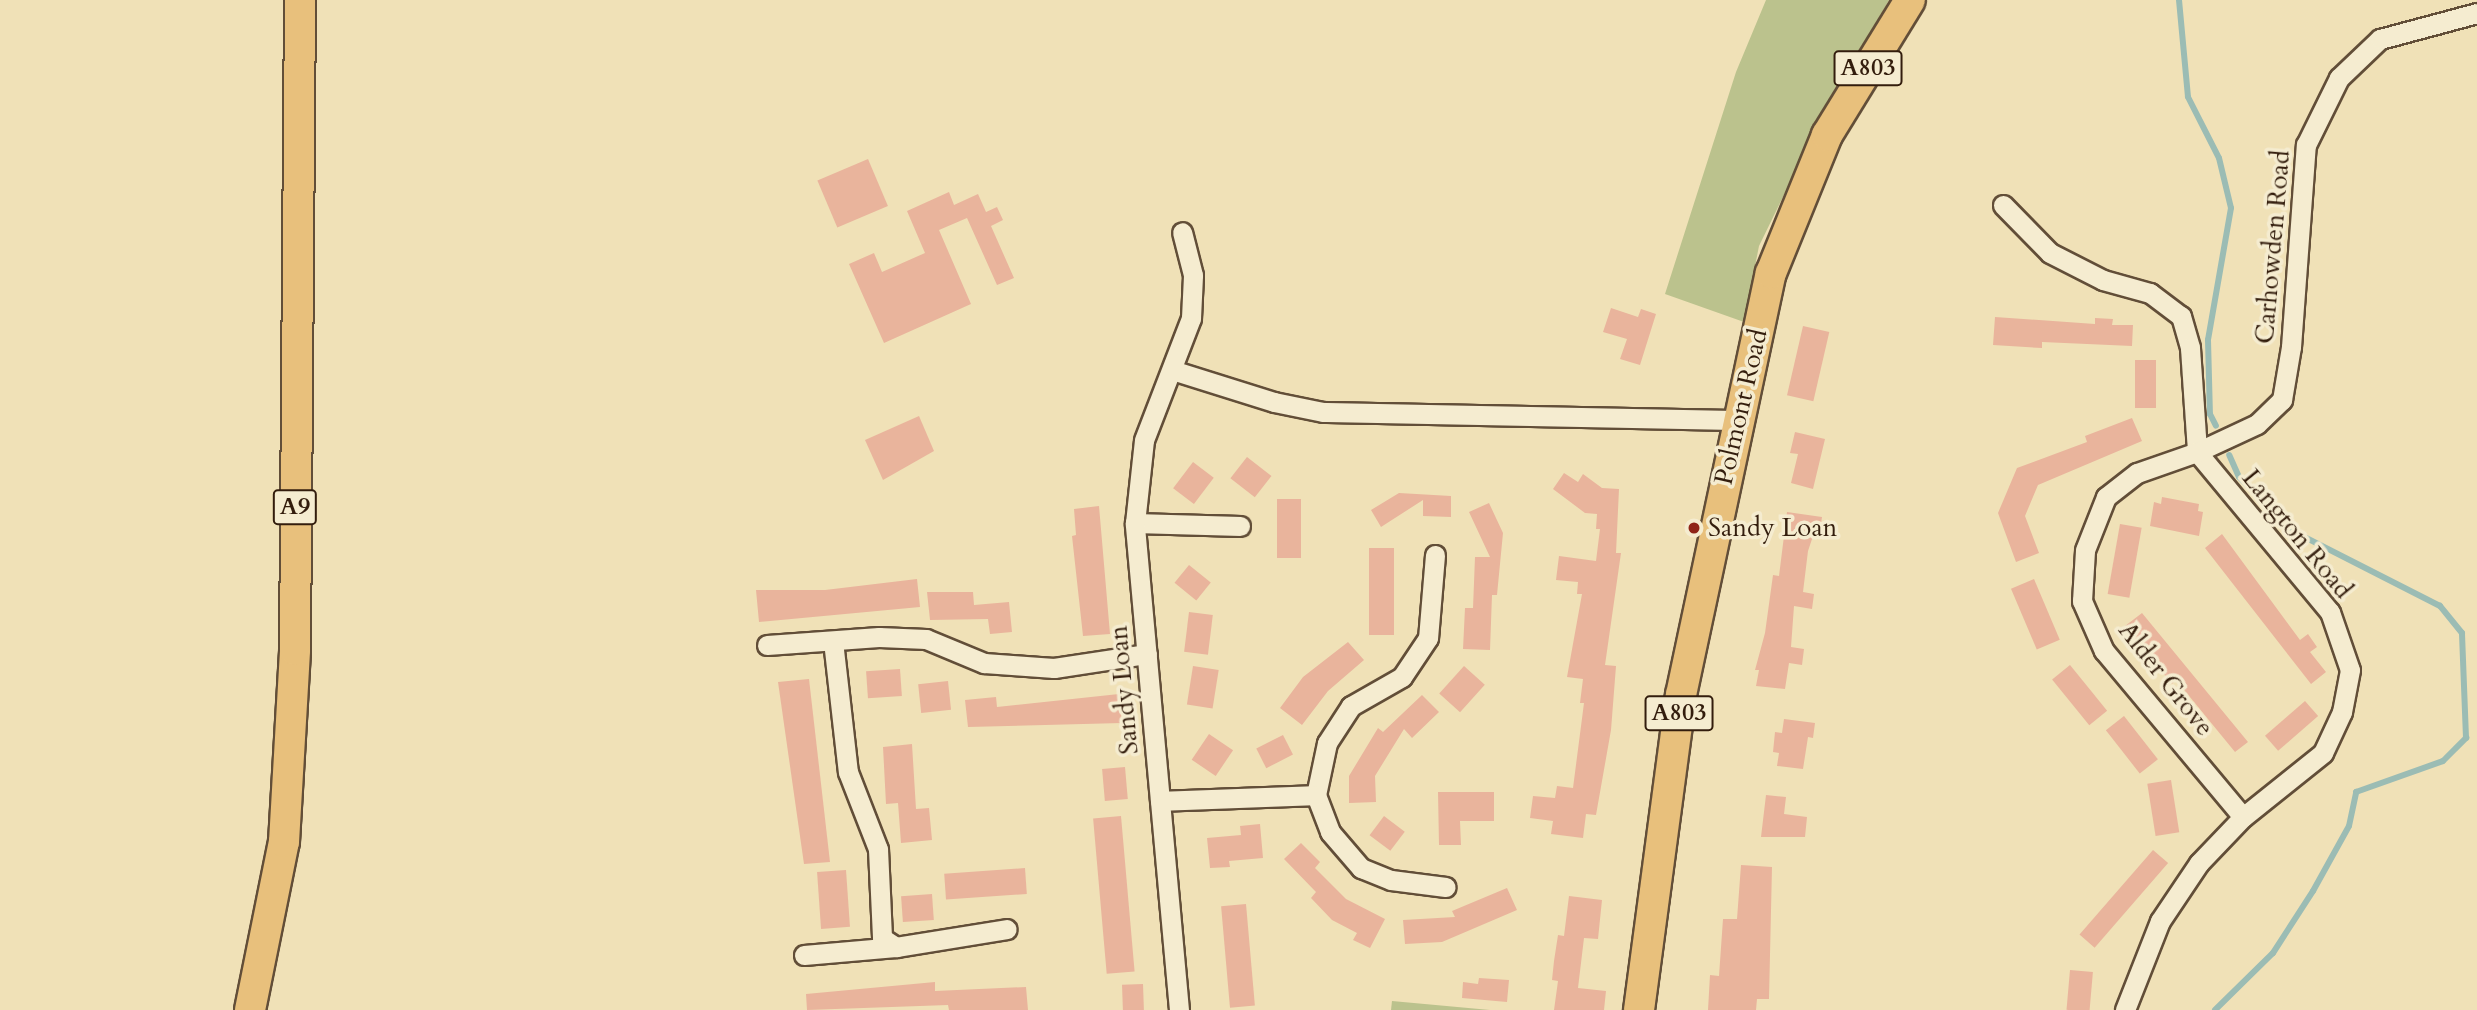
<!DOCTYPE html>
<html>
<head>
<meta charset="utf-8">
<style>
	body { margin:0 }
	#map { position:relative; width:2477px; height:1010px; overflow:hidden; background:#f0e1b7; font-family:Cardo,serif }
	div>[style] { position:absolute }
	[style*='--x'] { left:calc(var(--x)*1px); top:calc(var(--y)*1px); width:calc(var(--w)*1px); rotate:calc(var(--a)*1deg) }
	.green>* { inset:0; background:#bbc28d }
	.stream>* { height:6px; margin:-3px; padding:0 3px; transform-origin:3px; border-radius:3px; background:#9bbcb4 }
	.building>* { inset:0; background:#e9b49c; transform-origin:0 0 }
	.roads { filter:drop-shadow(2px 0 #624e38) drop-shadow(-2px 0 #624e38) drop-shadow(0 2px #624e38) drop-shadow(0 -2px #624e38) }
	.minor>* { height:19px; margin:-9.5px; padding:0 9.5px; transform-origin:9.5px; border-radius:9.5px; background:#f5ecd0 }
	.primary>* { height:30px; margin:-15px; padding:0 15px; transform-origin:15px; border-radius:15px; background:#e8c07c }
	.dots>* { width:19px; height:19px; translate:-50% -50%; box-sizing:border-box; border:4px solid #f5ecd0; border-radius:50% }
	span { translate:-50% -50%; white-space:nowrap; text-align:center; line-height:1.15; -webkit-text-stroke:7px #f5ecd0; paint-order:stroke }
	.shield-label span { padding:2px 5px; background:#f5ecd0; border:2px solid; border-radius:5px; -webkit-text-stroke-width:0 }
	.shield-label { font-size:24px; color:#331d0d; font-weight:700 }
	.street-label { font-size:26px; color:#331d0d }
	.poi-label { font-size:26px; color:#331d0d }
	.left { translate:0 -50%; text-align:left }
</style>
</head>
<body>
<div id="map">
	<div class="green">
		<i style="clip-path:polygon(1766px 0,1889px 0,1819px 123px,1759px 246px,1744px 322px,1665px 294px,1736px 72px)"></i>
		<i style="clip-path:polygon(1392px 1001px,1490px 1010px,1391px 1010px)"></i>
	</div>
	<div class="stream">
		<i style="--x:2179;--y:0;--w:97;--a:84.7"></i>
		<i style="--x:2188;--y:97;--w:68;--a:63.1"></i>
		<i style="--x:2219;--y:158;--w:51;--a:76.5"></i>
		<i style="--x:2231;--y:208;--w:134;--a:99.9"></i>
		<i style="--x:2208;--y:340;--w:74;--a:88.5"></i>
		<i style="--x:2210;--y:414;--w:13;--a:63"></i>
		<i style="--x:2215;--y:1010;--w:81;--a:-44.5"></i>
		<i style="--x:2273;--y:953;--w:74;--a:-57.2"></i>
		<i style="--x:2313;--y:891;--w:74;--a:-61"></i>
		<i style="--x:2349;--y:826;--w:35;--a:-78"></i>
		<i style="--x:2356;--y:792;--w:92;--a:-19.6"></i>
		<i style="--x:2443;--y:761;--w:33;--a:-45"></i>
		<i style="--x:2466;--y:738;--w:105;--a:-92.2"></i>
		<i style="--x:2462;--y:633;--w:35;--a:-129"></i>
		<i style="--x:2440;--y:606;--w:165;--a:-153"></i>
		<i style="--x:2293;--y:531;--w:76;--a:-135"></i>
		<i style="--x:2239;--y:477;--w:24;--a:-114"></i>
	</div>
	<div class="building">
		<i style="left:868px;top:159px;width:51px;height:55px;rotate:67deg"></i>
		<i style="clip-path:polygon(949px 192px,954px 205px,978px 194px,986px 212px,997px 207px,1003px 220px,991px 226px,1014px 278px,997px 285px,967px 218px,939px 230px,971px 304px,884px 343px,849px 264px,874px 253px,882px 272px,925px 253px,907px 211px)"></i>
		<i style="clip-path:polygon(1611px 308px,1638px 317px,1641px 309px,1656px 314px,1640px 365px,1620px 359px,1627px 339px,1603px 332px)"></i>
		<i style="clip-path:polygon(1995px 317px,2095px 324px,2095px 318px,2113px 319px,2112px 325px,2133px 325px,2132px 346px,2042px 342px,2042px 348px,1993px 345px)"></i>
		<i style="left:1803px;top:326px;width:27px;height:71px;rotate:13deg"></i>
		<i style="left:2135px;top:360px;width:21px;height:48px"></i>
		<i style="clip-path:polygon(919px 416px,934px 451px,883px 480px,865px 440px)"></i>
		<i style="clip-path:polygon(2132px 418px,2142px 441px,2038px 485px,2025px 516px,2039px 553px,2016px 562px,1998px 513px,2017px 468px,2087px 442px,2085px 436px)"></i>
		<i style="clip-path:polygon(1795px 432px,1825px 439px,1813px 489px,1791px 483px,1798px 454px,1790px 453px)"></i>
		<i style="left:1247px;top:457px;width:31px;height:27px;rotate:38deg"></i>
		<i style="left:1193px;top:462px;width:26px;height:33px;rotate:37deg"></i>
		<i style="clip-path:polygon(1564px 473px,1578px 482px,1583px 474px,1602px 488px,1619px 489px,1616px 553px,1621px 553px,1605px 665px,1616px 666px,1611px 730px,1596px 815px,1586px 814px,1583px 838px,1551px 834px,1553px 821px,1530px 818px,1533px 796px,1555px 798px,1557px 786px,1573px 788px,1584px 703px,1580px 703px,1583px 679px,1567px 677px,1582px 594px,1577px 594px,1578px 582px,1556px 580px,1559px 556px,1596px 561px,1600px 529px,1596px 529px,1597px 514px,1585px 513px,1553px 489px)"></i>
		<i style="clip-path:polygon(1399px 493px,1451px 496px,1451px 517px,1423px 516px,1423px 500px,1381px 527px,1371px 510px)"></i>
		<i style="clip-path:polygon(2162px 497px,2199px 504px,2198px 511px,2203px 512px,2199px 536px,2150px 526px,2154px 502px,2161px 504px)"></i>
		<i style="left:1277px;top:499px;width:24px;height:59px"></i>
		<i style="clip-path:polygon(1489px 503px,1503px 533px,1497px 595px,1492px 595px,1490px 650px,1463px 649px,1465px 608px,1473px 608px,1475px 557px,1490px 557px,1469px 512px)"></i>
		<i style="clip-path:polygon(1099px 506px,1110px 634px,1083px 636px,1072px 536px,1076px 535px,1074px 509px)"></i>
		<i style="clip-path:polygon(1787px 512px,1822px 517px,1819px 537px,1813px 536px,1808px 551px,1803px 592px,1814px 594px,1812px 609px,1794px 606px,1791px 647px,1804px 649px,1802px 665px,1789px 663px,1785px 689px,1756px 686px,1759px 670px,1755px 670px,1765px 633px,1773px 575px,1779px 576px)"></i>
		<i style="left:2120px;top:524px;width:22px;height:71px;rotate:10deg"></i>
		<i style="clip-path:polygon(2222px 534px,2300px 640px,2308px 634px,2317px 647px,2310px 652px,2326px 672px,2311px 684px,2205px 548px)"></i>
		<i style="left:1369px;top:548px;width:25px;height:87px"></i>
		<i style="left:1189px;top:565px;width:28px;height:23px;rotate:39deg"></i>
		<i style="clip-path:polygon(917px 579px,920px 607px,759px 622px,756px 590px,825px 590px)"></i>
		<i style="left:2034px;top:579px;width:66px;height:25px;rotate:67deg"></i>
		<i style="clip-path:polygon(927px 592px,973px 592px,974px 605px,1009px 602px,1012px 632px,990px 634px,988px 619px,930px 620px)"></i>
		<i style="left:1189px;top:612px;width:24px;height:40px;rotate:7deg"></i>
		<i style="clip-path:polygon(2142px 613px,2248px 742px,2235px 752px,2176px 680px,2172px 684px,2125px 626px)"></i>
		<i style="clip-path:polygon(1348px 642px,1364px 660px,1328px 691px,1302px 725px,1280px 708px,1303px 677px)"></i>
		<i style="left:2070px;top:665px;width:59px;height:23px;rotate:51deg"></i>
		<i style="left:1193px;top:666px;width:26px;height:39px;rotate:9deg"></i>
		<i style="left:1464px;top:666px;width:28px;height:37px;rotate:42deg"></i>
		<i style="left:900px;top:669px;width:27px;height:34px;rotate:86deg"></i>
		<i style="clip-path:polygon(809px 679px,830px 862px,804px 864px,778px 682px)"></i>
		<i style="left:948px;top:681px;width:29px;height:30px;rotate:84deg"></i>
		<i style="clip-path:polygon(1119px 694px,1122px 723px,968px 727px,965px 700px,996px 697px,997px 707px)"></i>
		<i style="clip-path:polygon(1422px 695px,1439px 712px,1412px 738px,1404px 729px,1375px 776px,1376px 802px,1349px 803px,1349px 776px,1378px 728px,1383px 732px)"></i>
		<i style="left:2305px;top:701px;width:20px;height:53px;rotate:49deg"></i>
		<i style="left:2124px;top:716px;width:55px;height:23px;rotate:52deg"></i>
		<i style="clip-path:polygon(1784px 719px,1815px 723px,1813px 738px,1808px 737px,1803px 769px,1777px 766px,1779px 753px,1773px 752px,1775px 732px,1782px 733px)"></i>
		<i style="left:1209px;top:734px;width:29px;height:31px;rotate:34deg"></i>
		<i style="left:1283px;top:735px;width:22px;height:30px;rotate:63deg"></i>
		<i style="clip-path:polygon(912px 744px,916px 809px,929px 808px,932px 840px,901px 843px,898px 803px,886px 804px,883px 747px)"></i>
		<i style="left:1125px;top:767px;width:32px;height:23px;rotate:85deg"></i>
		<i style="left:2171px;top:780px;width:53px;height:24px;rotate:81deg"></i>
		<i style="clip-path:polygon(1438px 792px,1494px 792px,1494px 821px,1460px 821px,1461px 845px,1439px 845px)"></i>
		<i style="clip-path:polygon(1766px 795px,1786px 797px,1784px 814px,1807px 817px,1805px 837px,1761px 837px)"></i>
		<i style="left:1121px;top:816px;width:156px;height:28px;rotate:85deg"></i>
		<i style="left:1384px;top:816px;width:26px;height:24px;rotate:37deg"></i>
		<i style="clip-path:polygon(1260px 824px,1263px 858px,1229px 861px,1230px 867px,1210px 868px,1207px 838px,1241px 835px,1240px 826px)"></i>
		<i style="clip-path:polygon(1301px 843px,1320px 862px,1315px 868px,1346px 899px,1385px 919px,1370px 948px,1353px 940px,1357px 933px,1332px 920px,1311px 898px,1316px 892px,1284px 859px)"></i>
		<i style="left:2153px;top:850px;width:20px;height:112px;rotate:41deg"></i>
		<i style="clip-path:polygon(1741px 865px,1772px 867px,1769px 999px,1757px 999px,1756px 1010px,1708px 1010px,1710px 975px,1719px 976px,1723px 919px,1737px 919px)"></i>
		<i style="left:1025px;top:868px;width:26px;height:81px;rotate:86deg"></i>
		<i style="left:846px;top:870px;width:57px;height:29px;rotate:86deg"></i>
		<i style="clip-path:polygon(1507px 888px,1517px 910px,1442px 942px,1405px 944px,1403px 920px,1455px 917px,1452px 911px)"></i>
		<i style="left:932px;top:894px;width:26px;height:31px;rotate:86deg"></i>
		<i style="clip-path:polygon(1569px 896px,1602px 900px,1598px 939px,1584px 938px,1578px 988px,1606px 991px,1604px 1010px,1554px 1010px,1558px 981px,1552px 980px,1554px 961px,1558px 935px,1564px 936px)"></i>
		<i style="left:1246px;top:904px;width:102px;height:25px;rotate:85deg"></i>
		<i style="left:2070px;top:970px;width:23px;height:40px;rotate:5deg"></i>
		<i style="clip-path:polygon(1479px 978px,1509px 980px,1507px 1002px,1462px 998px,1463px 982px,1478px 984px)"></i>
		<i style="clip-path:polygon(935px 982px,935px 991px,1026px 987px,1028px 1010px,949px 1010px,948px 1005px,807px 1010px,806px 994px)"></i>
		<i style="left:1143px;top:984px;width:26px;height:21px;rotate:88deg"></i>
	</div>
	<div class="roads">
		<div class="minor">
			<i style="--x:2003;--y:205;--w:67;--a:45.6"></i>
			<i style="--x:2050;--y:253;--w:59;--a:27"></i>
			<i style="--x:2103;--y:280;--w:49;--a:15.5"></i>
			<i style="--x:2150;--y:293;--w:39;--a:37"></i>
			<i style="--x:2181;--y:316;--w:33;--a:74"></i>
			<i style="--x:2190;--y:348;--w:104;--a:86.1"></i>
			<i style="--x:2197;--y:452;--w:208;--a:50.3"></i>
			<i style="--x:2330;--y:612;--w:61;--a:71"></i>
			<i style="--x:2350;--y:670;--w:43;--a:100.8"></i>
			<i style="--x:2342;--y:712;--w:45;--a:114.9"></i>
			<i style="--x:2323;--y:753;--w:102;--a:141.3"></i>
			<i style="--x:2243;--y:817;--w:64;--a:133.7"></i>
			<i style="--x:2199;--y:863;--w:70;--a:123.9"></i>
			<i style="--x:2160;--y:921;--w:96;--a:111.5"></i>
			<i style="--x:1172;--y:370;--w:107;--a:17.4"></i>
			<i style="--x:1274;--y:402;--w:50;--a:11.5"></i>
			<i style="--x:1323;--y:412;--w:414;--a:1.1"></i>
			<i style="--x:1135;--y:523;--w:105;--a:1.6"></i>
			<i style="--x:1435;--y:555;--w:83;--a:94.8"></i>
			<i style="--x:1428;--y:638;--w:47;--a:123.7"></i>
			<i style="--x:1402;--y:677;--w:59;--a:150.4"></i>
			<i style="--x:1351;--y:706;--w:44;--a:123"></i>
			<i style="--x:1327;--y:743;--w:53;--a:101.9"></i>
			<i style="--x:1316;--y:795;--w:40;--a:69"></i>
			<i style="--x:1330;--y:832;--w:48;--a:49.3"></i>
			<i style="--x:1361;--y:868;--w:32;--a:22"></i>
			<i style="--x:1391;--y:880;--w:55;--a:7.3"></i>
			<i style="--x:833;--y:641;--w:132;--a:83.5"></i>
			<i style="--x:848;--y:772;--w:83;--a:68.7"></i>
			<i style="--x:878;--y:849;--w:89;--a:87.4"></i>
			<i style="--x:882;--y:938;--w:17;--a:33"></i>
			<i style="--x:896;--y:947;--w:112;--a:-9.2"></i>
			<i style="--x:767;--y:645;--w:112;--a:-4.1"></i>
			<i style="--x:879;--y:637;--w:47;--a:2.4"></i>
			<i style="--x:926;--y:639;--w:63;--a:22.5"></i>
			<i style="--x:984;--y:663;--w:70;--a:4.1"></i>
			<i style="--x:1054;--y:668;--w:94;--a:-8.6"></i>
			<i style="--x:1160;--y:801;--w:156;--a:-2.2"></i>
			<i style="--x:2243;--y:817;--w:217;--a:-129.9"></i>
			<i style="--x:2104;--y:651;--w:55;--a:-113.7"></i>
			<i style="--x:2082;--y:601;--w:51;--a:-86.6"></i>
			<i style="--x:2085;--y:550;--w:57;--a:-68.4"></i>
			<i style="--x:2106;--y:497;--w:39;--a:-38"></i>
			<i style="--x:2137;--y:473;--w:64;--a:-19.3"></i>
			<i style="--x:2197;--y:452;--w:66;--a:-25"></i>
			<i style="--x:2257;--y:424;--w:35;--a:-44"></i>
			<i style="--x:2282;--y:400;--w:54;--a:-80.4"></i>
			<i style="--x:2291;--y:347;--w:203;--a:-85.8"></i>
			<i style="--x:2306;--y:145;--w:75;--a:-63.8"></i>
			<i style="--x:2339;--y:78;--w:57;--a:-43.6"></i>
			<i style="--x:2380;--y:39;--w:100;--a:-15"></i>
			<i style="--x:804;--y:955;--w:92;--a:-5"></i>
			<i style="--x:1179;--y:1010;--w:489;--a:-95.2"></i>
			<i style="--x:1135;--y:523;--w:83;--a:-83.8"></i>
			<i style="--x:1144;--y:440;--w:131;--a:-68.9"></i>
			<i style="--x:1191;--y:318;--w:43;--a:-87.3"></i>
			<i style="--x:1193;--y:275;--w:44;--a:-104.3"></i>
		</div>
		<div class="primary">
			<i style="--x:250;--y:1010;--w:171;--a:-78.6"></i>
			<i style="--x:284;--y:842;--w:192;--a:-86.7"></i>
			<i style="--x:295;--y:650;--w:650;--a:-89.56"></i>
			<i style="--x:1639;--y:1010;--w:318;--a:-82.4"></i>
			<i style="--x:1681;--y:695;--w:431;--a:-78"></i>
			<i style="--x:1771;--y:273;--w:149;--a:-67.9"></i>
			<i style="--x:1827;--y:135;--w:158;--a:-58.4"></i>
		</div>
	</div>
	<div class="dots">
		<i style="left:1694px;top:528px;background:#8f2418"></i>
	</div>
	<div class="shield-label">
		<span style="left:1868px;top:68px">A803</span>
		<span style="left:295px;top:507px">A9</span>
		<span style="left:1679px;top:713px">A803</span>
	</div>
	<div class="street-label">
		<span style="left:2273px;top:247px;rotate:-85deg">Carhowden Road</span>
		<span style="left:1741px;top:407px;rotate:-77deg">Polmont Road</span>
		<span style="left:2297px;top:534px;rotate:51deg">Langton Road</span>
		<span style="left:2166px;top:679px;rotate:52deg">Alder Grove</span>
		<span style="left:1124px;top:690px;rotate:-95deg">Sandy Loan</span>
	</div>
	<div class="poi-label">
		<span class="left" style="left:1708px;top:528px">Sandy Loan</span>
	</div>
</div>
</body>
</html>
